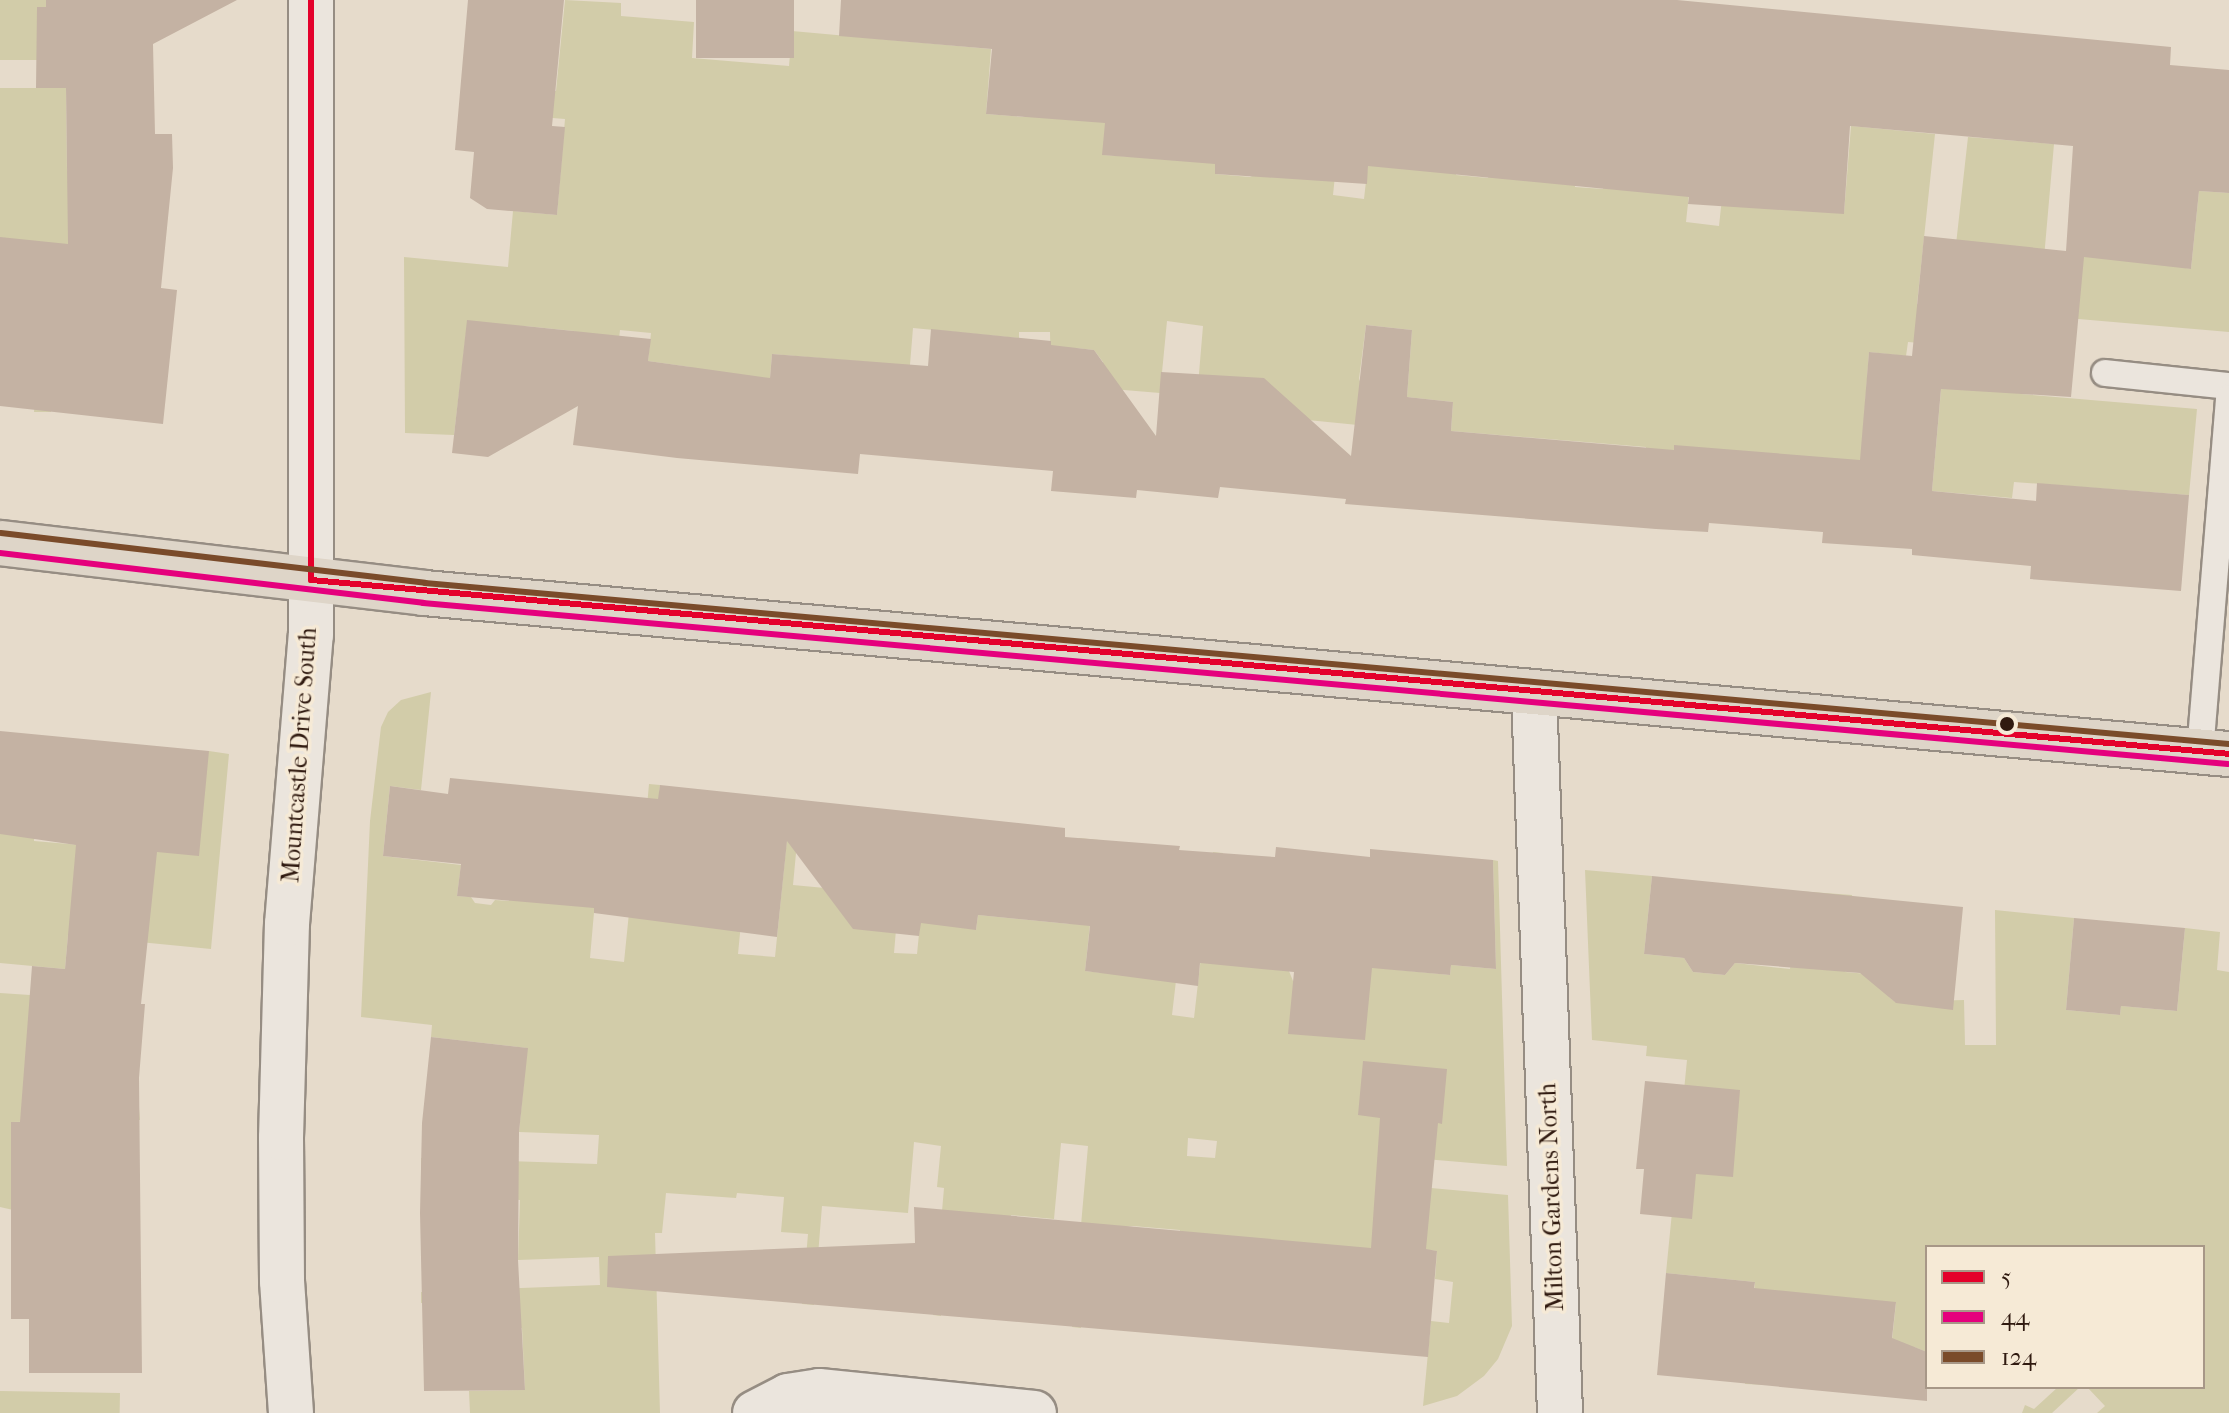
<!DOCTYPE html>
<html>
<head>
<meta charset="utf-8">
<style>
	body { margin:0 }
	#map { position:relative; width:2229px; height:1413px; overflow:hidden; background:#e6dbcb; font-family:"IM FELL French Canon",serif }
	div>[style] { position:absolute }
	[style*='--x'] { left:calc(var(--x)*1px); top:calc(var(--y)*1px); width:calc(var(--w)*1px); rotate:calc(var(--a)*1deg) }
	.green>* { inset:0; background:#d2cca9; transform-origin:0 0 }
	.building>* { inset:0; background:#c4b2a3; transform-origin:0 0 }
	.roads { filter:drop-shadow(2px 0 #968d83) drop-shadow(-2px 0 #968d83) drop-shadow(0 2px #968d83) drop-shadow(0 -2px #968d83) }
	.service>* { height:26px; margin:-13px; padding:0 13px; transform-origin:13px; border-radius:13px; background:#ebe5dd }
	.minor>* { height:44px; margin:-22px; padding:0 22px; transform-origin:22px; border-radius:22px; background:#ebe5dd }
	.tertiary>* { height:44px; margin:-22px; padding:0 22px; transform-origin:22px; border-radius:22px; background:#ebe5dd }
	.primary>* { height:44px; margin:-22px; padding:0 22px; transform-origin:22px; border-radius:22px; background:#ded5c8 }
	.bus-1>* { height:6px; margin:-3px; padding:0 3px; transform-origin:3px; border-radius:3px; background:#e4002b }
	.bus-2>* { height:6px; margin:-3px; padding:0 3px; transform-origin:3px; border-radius:3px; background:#e5007d }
	.bus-3>* { height:6px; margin:-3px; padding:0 3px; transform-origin:3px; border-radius:3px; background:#7a4b2a }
	.dots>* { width:22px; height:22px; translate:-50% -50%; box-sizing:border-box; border:4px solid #f6ead6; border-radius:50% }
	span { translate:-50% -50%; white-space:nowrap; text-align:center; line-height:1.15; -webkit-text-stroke:7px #f6ead6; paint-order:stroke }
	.street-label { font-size:24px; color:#301a10 }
	.legend { position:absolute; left:1925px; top:1245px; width:280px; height:144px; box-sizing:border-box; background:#f6ead6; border:2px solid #a79787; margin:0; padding:10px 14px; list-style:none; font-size:24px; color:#301a10 }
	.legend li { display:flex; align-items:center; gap:16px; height:40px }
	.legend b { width:40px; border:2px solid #a79787 }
</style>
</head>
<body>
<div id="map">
	<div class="green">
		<i style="clip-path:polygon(0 0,46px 0,46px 7px,37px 8px,37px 35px,46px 60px,0 60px)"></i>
		<i style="clip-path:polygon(565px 0,621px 3px,621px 16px,694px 22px,692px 58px,789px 66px,792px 31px,991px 49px,986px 114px,1023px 117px,1109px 87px,1103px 155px,1135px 157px,1221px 101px,1215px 174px,1250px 177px,1339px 137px,1333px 195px,1364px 199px,1377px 84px,1463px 91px,1456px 175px,1488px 178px,1493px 124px,1578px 141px,1575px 187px,1603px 189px,1610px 106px,1693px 156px,1686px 222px,1719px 226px,1731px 114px,1844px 213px,1851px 126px,1935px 134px,1917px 304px,1949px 307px,1968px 137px,2054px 144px,2039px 315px,2021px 394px,2197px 409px,2189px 495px,2014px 482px,2012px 498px,1932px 491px,1945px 345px,1908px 342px,1906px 356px,1869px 352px,1861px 460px,1671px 481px,1644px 479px,1646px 447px,1451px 431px,1453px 402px,1407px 397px,1412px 330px,1366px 325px,1359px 379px,1378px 427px,1196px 409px,1203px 326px,1167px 321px,1160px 393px,1100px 388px,1103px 362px,1094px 350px,1076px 348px,1064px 358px,1051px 381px,1050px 332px,1019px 332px,1019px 338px,913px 328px,908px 389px,867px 362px,772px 354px,766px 425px,690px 367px,648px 361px,651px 333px,620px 330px,617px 357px,574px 331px,525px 326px,522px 340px,466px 334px,454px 435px,405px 433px,404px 257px,508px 267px,513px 211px,557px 215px,565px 119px,502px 114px,504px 87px,556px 91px)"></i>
		<i style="clip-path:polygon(0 88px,66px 88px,67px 171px,105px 172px,70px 227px,51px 412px,34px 412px,43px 283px,0 237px)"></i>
		<i style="clip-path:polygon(2199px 191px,2229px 193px,2229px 332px,2067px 318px,2073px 247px,2191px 269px)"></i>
		<i style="clip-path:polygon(evenodd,431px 692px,421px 790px,390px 786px,383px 856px,461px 865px,457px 896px,471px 897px,475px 903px,491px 905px,495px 900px,509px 901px,512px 870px,595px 901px,590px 958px,624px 962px,631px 893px,639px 894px,649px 784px,660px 785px,652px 872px,745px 882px,738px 954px,775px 957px,791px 799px,801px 800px,793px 885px,899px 895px,894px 953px,917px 954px,930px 824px,976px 930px,978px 915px,1070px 924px,1079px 838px,1099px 840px,1085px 971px,1103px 973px,1179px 955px,1172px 1015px,1194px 1018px,1213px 852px,1223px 853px,1216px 927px,1289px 971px,1293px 981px,1372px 958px,1399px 970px,1450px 975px,1451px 965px,1496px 969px,1493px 860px,1498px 861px,1507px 1166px,1378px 1155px,1431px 1188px,1508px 1195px,1512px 1326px,1498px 1359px,1484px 1376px,1457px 1396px,1423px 1406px,1431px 1321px,1449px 1323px,1453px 1282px,1435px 1279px,1437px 1251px,1391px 1246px,1176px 1290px,1180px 1230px,1133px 1226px,1088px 1231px,1081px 1328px,1072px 1327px,1088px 1146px,1061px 1143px,1054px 1219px,1011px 1215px,1010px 1222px,949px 1218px,941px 1316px,933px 1315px,944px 1188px,937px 1187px,941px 1146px,914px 1142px,908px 1213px,822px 1206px,814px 1305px,802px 1304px,808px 1234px,781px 1232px,784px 1197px,737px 1193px,736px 1198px,666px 1193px,662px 1233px,655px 1233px,660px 1413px,470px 1413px,469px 1391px,525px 1390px,522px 1328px,505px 1328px,504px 1301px,421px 1303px,421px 1292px,600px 1285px,599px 1257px,518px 1260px,520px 1200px,504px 1199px,504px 1172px,421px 1170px,421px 1158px,597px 1164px,599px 1135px,519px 1132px,527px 1048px,431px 1037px,432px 1025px,361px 1017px,370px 821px,381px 727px,388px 712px,401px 700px,431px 692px,1188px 1138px,1217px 1141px,1215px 1158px,1187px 1156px,1188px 1138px)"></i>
		<i style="clip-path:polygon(43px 736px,34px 841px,103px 847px,209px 751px,229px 754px,211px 949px,68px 935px,65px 969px,0 963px,0 834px)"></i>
		<i style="clip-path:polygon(1585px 870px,1652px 876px,1644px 954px,1684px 958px,1693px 972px,1725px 975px,1735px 963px,1790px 969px,1798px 891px,1852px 895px,1845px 972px,1890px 976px,1889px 997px,1895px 1002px,1964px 1000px,1965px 1045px,1996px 1045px,1995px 910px,2074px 918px,2066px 1010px,2120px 1015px,2121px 1006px,2177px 1011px,2185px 928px,2220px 932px,2217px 970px,2229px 972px,2229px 1413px,2097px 1413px,2105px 1406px,2087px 1387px,2203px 1387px,2203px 1247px,1927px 1247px,1927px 1352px,1914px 1347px,1887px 1387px,1896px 1303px,1768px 1385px,1745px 1384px,1755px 1282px,1666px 1273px,1687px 1060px,1646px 1056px,1647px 1046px,1592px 1040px)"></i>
		<i style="clip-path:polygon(0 993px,30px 995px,139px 1108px,140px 1120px,11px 1122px,22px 1212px,0 1207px)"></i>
		<i style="clip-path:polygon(2058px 1387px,2080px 1387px,2052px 1413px,2022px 1413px,2025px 1405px,2034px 1409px)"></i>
		<i style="left:0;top:1391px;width:120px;height:22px;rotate:1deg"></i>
	</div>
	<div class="building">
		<i style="clip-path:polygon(46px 0,237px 0,153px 44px,155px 134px,172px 134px,173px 168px,161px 288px,177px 290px,163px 424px,0 406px,0 237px,68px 244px,66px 88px,36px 88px,37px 7px,46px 7px)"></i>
		<i style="clip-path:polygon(468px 0,564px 0,552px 126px,565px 127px,557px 215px,487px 209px,470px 198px,474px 152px,455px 150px)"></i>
		<i style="left:696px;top:0;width:98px;height:58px"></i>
		<i style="clip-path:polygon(841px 0,1677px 0,2171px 47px,2170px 65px,2229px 70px,2229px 193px,2199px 191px,2191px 269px,2084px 257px,2071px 397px,1941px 389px,1932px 491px,2036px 501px,2037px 483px,2189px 495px,2181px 591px,2030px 579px,2031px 566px,1912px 555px,1912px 549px,1822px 543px,1823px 532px,1709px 523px,1708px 532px,1656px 529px,1345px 504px,1346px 499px,1220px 487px,1218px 498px,1137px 490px,1136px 498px,1051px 491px,1053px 471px,860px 454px,858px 474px,677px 458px,573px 445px,578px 406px,488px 457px,452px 453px,467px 320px,651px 339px,648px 361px,770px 378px,772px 354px,928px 366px,931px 329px,1051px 341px,1051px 345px,1094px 350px,1156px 436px,1161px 372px,1264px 378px,1351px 456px,1366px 325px,1412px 330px,1407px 397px,1453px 402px,1451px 431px,1674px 450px,1674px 445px,1860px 460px,1869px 352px,1912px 356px,1924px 236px,2066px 251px,2073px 146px,1850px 126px,1844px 214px,1688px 204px,1689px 197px,1368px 166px,1367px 184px,1215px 174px,1215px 164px,1102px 155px,1105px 123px,986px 114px,992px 49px,839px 36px)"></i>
		<i style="clip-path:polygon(0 731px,209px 751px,199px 856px,157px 852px,141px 1004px,145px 1004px,139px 1078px,142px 1373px,29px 1373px,29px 1319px,11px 1319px,11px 1122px,20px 1122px,32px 966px,65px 969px,76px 845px,0 834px)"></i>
		<i style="clip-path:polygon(450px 778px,658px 799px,660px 785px,1065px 828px,1065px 837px,1180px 846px,1179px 850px,1275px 857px,1276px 847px,1370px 857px,1370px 849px,1493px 860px,1496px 969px,1451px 965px,1450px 975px,1372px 968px,1365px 1040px,1288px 1034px,1294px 972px,1200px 963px,1198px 986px,1085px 971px,1090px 926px,978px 915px,976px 930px,921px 923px,919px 936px,853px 929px,787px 841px,777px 937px,594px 913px,594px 908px,457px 896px,461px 864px,383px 856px,390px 786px,448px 794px)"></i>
		<i style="clip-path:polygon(1652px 876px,1963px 907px,1953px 1010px,1896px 1003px,1860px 973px,1735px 963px,1725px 975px,1693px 972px,1684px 958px,1644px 954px)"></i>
		<i style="clip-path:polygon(2074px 918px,2185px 928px,2177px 1011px,2121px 1006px,2120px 1015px,2066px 1010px)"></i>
		<i style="clip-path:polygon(431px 1037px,528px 1048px,519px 1132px,518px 1260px,525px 1390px,424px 1391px,420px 1213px,422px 1123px)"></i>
		<i style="clip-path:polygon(1363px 1061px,1447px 1069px,1442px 1124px,1438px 1123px,1426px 1249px,1437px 1251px,1428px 1357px,607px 1287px,608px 1256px,915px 1243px,914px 1207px,1371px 1248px,1380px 1118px,1358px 1115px)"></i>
		<i style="clip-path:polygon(1645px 1081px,1740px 1090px,1733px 1177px,1696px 1174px,1692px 1219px,1640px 1214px,1644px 1169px,1636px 1169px)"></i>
		<i style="clip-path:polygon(1666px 1273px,1755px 1282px,1754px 1288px,1896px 1302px,1892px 1338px,1927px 1352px,1927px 1401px,1657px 1375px)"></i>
	</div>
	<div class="roads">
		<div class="service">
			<i style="--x:2105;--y:373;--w:125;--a:6"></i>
			<i style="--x:2200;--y:752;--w:355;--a:-85.3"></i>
		</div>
		<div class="minor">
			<i style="--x:1534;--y:694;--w:719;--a:87.93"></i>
			<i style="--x:755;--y:1413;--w:37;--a:-27"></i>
			<i style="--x:788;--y:1396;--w:31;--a:-9"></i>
			<i style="--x:819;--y:1391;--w:216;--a:5.8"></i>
		</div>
		<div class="tertiary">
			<i style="--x:291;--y:1413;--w:132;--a:-93.9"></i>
			<i style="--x:282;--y:1281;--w:143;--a:-90.4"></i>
			<i style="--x:281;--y:1138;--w:214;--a:-88.4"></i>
			<i style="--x:287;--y:924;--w:290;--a:-85.3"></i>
			<i style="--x:311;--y:635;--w:635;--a:-90"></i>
		</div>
		<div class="primary">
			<i style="--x:0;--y:543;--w:427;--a:6.7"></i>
			<i style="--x:424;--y:593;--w:1812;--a:5.1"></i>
		</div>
	</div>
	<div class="bus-1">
		<i style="--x:311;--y:0;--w:580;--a:90"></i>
		<i style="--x:311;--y:580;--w:1926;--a:5.18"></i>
	</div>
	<div class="bus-2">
		<i style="--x:0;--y:553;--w:426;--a:6.7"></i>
		<i style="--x:423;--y:603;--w:1812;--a:5.1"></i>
	</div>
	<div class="bus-3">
		<i style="--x:1;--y:533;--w:427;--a:6.7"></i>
		<i style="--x:425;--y:583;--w:1811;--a:5.1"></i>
	</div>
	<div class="dots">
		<i style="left:2007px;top:724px;background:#301a10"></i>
	</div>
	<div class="street-label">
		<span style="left:300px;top:755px;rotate:-86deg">Mountcastle Drive South</span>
		<span style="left:1552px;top:1197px;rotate:-92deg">Milton Gardens North</span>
	</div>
	<ul class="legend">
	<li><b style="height:10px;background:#e4002b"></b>5</li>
	<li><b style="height:10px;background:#e5007d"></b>44</li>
	<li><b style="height:10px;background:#7a4b2a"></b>124</li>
	</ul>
</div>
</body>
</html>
